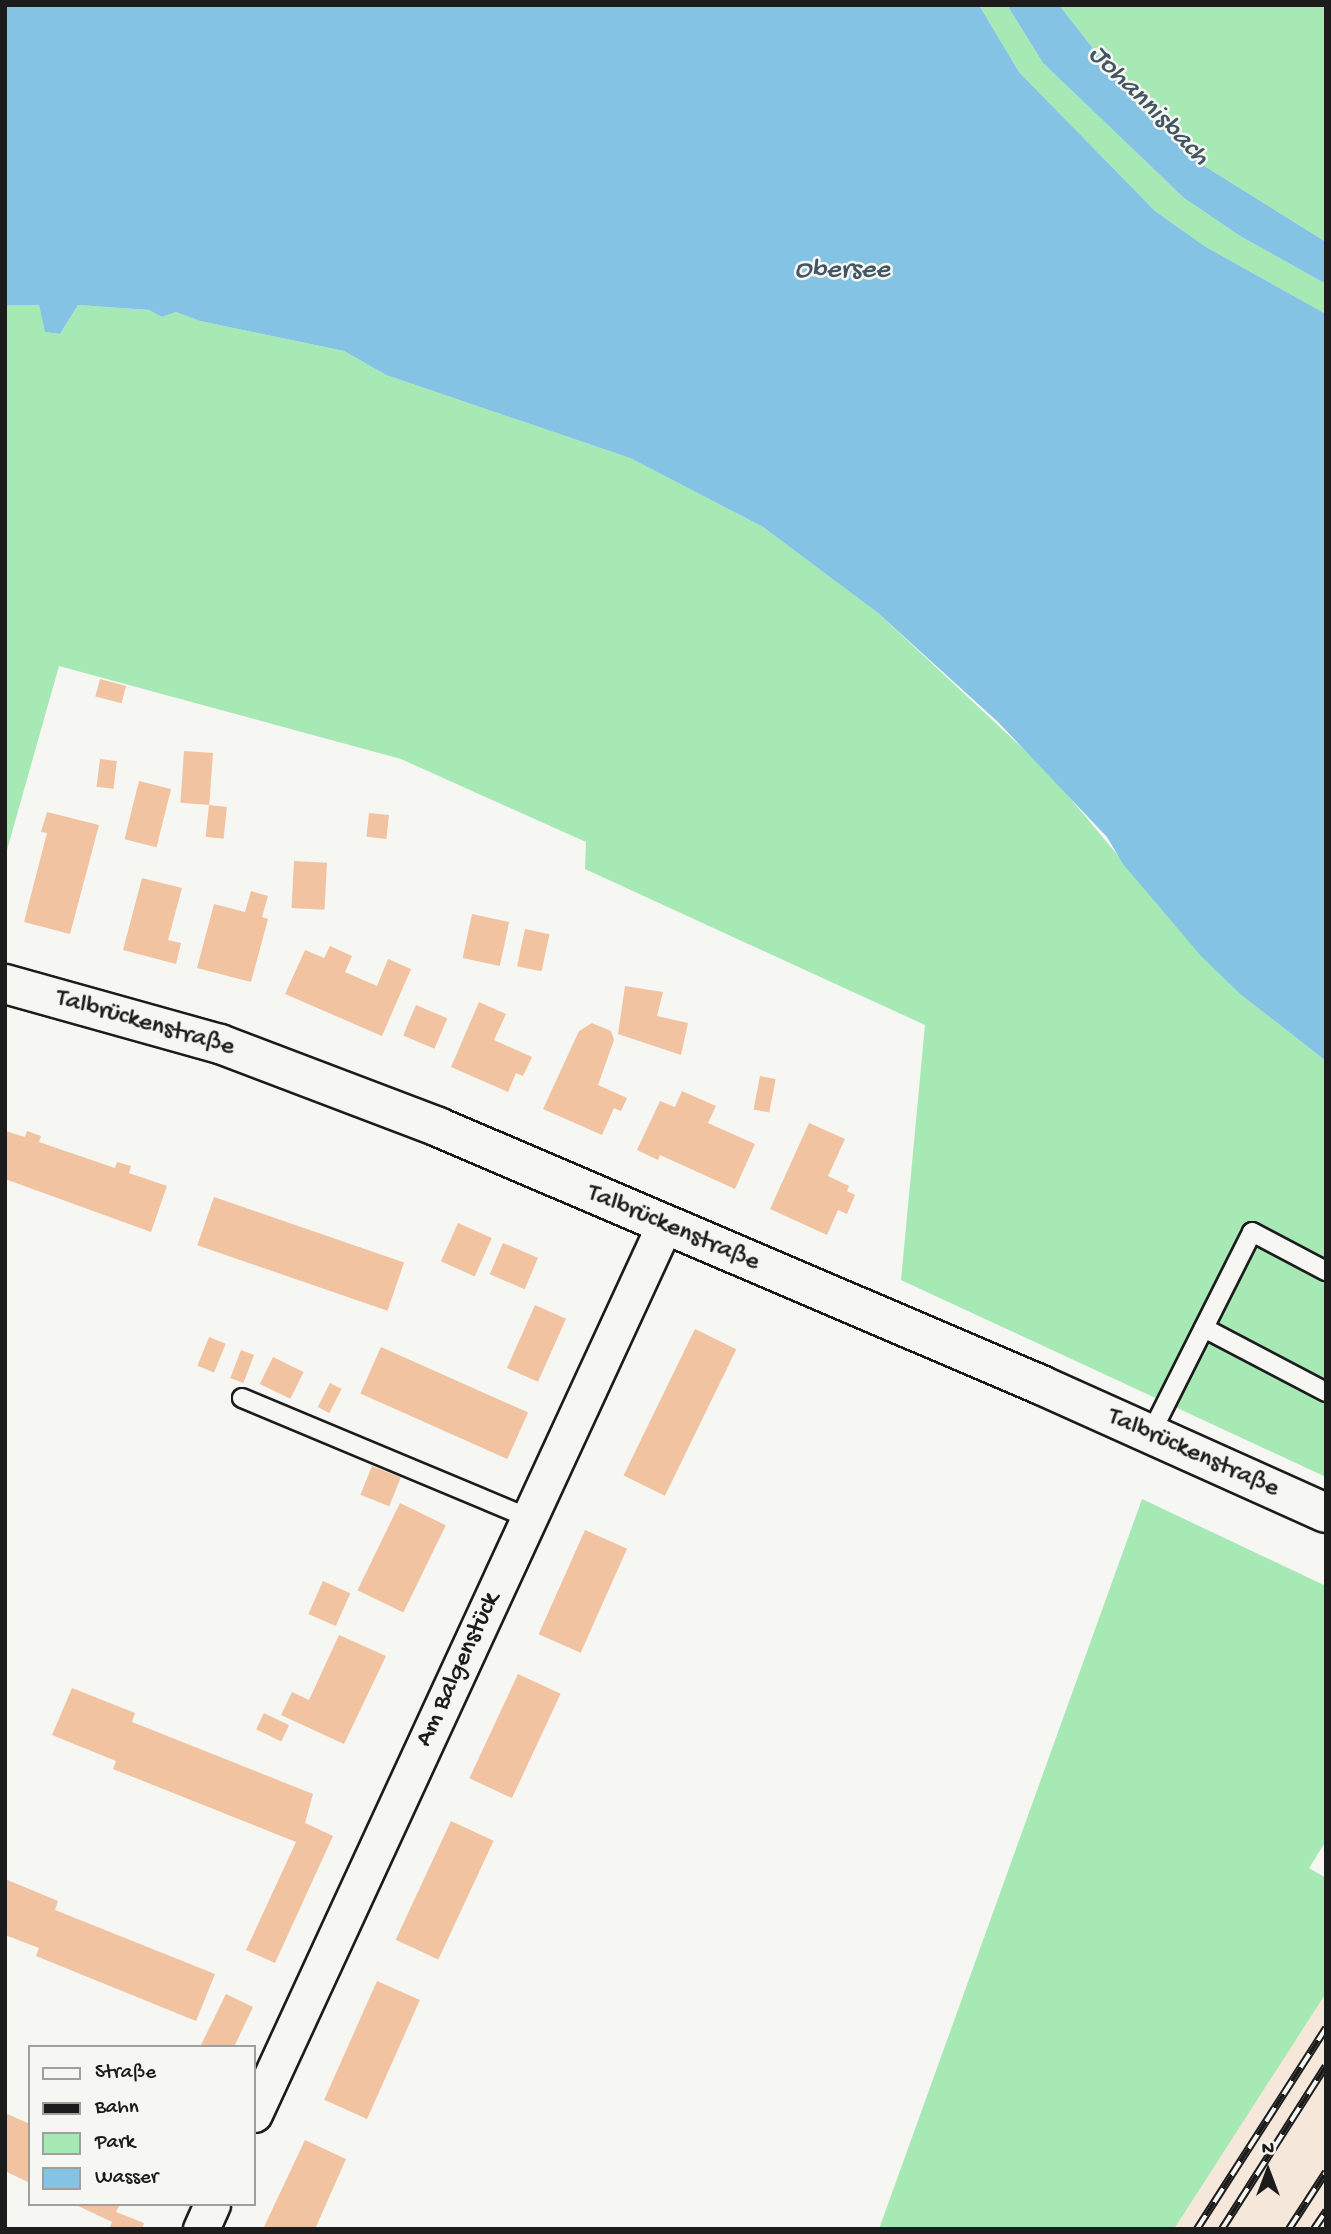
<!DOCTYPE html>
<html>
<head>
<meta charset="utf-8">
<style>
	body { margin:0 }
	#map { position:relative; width:1331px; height:2234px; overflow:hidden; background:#f6f6f2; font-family:"Gochi Hand",sans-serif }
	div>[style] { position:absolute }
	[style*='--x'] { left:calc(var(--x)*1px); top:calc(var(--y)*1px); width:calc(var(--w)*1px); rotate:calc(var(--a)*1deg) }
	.built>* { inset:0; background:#f5e7da }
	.green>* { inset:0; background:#a6e9b4 }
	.water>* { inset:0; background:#85c3e5 }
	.building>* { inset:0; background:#f2c3a1; transform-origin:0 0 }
	.roads { filter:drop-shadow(2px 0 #1c1c1c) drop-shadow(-2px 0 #1c1c1c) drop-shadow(0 2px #1c1c1c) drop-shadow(0 -2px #1c1c1c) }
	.lane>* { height:18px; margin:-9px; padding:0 9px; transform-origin:9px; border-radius:9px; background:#f6f6f2 }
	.street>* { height:35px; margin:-17.5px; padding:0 17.5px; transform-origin:17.5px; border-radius:17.5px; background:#f6f6f2 }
	.secondary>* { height:38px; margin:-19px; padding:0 19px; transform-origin:19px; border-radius:19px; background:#f6f6f2 }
	.rail>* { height:8px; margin-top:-4px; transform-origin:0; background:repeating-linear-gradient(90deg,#f6f6f2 0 16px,#1c1c1c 0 32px); box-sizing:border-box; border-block:2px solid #1c1c1c }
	span { translate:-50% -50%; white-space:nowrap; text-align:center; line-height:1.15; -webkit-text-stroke:5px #f6f6f2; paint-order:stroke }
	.street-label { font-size:26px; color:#1c1c1c }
	.water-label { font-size:28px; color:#415662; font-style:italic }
	.frame { position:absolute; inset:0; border:7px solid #1c1c1c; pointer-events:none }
	.legend { position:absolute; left:28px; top:2045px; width:228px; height:161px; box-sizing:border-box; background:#f6f6f2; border:2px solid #9f9f9c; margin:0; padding:9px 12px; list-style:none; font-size:21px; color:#1c1c1c }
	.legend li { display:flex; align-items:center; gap:14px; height:35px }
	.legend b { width:35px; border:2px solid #9f9f9c }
	.north { position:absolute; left:1233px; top:2136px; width:70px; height:70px; -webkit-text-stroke:5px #f6f6f2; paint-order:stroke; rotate:0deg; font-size:19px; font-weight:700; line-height:28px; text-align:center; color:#1c1c1c }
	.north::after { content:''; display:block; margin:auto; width:24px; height:32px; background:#1c1c1c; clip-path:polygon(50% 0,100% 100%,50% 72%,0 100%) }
</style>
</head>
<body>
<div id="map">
	<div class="built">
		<i style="clip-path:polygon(1326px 1993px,1326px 2229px,1174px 2229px,1240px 2123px)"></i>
	</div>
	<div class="green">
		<i style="clip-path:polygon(979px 5px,1007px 5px,1043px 63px,1184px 198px,1240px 236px,1326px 284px,1326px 314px,1206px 247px,1155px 211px,1019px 72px)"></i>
		<i style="clip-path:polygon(1059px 5px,1326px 5px,1326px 242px,1206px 167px,1175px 132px,1142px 111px)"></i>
		<i style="clip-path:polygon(5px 305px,39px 305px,46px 332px,60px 334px,78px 305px,149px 310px,162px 317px,176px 312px,200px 321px,344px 351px,386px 375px,630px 458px,763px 527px,878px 613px,1049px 773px,1202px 956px,1240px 994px,1326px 1061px,1326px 1477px,901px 1280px,925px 1025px,585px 869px,586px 842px,401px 759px,59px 666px,5px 857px)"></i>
		<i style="clip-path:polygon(1142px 1499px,1326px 1586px,1326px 1841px,1309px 1868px,1326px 1878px,1326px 1993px,1174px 2229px,879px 2229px)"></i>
	</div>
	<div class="water">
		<i style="clip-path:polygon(5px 5px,979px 5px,1019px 72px,1155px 211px,1206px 247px,1326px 314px,1326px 1061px,1240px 994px,1201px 956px,1123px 864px,1107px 837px,998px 722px,878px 613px,763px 527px,630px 458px,386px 375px,344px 351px,200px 321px,176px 312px,162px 317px,149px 310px,78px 305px,60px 334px,45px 332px,39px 305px,5px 305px)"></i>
		<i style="clip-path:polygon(1007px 5px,1059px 5px,1142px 111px,1175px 132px,1206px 167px,1326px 242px,1326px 284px,1240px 236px,1184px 198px,1043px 63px)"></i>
	</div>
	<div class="building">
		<i style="left:100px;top:679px;width:27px;height:18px;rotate:15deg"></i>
		<i style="left:184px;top:751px;width:29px;height:52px;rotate:4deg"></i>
		<i style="left:100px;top:759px;width:17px;height:28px;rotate:7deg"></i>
		<i style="left:139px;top:781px;width:33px;height:60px;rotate:14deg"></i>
		<i style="left:209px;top:805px;width:18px;height:32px;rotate:6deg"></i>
		<i style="clip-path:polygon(47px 812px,99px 825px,70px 934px,24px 922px,47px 833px,41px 832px)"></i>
		<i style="left:369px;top:813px;width:20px;height:24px;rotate:6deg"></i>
		<i style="left:294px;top:861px;width:33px;height:47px;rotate:3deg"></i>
		<i style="clip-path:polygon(142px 878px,182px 888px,168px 940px,181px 943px,176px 964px,123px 950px)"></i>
		<i style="clip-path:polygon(251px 891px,268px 896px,262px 917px,268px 919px,251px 982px,197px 968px,214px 904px,245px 912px)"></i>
		<i style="left:472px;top:914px;width:38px;height:45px;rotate:12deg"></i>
		<i style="left:525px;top:929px;width:25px;height:38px;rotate:12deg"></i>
		<i style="clip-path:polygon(330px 946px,352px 956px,345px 972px,377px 986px,388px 959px,411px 969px,382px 1036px,285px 994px,305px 950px,324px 958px)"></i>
		<i style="clip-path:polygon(625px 986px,663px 992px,657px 1016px,688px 1023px,681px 1055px,618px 1034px)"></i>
		<i style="clip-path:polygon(479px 1002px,506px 1014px,494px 1040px,532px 1057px,523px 1076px,516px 1073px,508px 1092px,451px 1067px)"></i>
		<i style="left:416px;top:1005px;width:34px;height:33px;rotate:23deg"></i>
		<i style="clip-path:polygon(592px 1023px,611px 1031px,614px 1040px,598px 1085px,627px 1098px,621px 1111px,614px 1108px,602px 1135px,543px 1109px,579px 1031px)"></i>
		<i style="left:760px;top:1076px;width:16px;height:34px;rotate:11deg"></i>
		<i style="clip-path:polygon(682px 1091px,716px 1106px,708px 1123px,755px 1144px,735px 1189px,660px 1155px,658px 1160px,637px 1150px,660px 1101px,675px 1107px)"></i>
		<i style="clip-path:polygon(809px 1123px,845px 1139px,828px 1176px,849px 1186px,847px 1191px,855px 1195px,847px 1214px,838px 1210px,827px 1235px,770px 1209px)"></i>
		<i style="clip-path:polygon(5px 1131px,25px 1137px,27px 1131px,41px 1136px,39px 1142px,115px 1168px,117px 1162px,131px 1166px,129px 1173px,167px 1186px,151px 1232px,5px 1179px)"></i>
		<i style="left:214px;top:1197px;width:201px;height:51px;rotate:19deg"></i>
		<i style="left:458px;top:1223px;width:37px;height:42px;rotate:24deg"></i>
		<i style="left:503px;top:1243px;width:38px;height:34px;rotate:23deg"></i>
		<i style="left:535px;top:1305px;width:34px;height:69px;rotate:24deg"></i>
		<i style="left:695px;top:1329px;width:46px;height:163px;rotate:26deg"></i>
		<i style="left:209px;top:1337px;width:18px;height:31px;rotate:22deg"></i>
		<i style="left:381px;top:1347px;width:161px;height:51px;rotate:24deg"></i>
		<i style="left:241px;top:1350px;width:14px;height:30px;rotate:21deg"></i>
		<i style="left:273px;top:1357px;width:34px;height:30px;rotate:26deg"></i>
		<i style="left:330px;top:1383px;width:13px;height:27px;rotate:27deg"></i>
		<i style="left:372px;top:1466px;width:31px;height:31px;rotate:22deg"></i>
		<i style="left:400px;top:1503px;width:51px;height:97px;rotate:26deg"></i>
		<i style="left:585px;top:1530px;width:46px;height:114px;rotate:24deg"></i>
		<i style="left:323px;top:1581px;width:30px;height:36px;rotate:24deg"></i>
		<i style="clip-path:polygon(339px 1635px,386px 1656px,344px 1744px,281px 1715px,292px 1692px,309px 1700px)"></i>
		<i style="left:518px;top:1674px;width:47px;height:115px;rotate:25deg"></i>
		<i style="clip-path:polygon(72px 1688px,135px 1713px,132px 1722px,313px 1794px,305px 1823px,333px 1836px,275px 1963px,246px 1950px,296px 1842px,113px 1769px,116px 1761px,52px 1735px)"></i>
		<i style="left:264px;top:1713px;width:28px;height:18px;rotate:26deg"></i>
		<i style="left:451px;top:1821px;width:47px;height:131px;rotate:25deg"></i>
		<i style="clip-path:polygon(5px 1879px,58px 1901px,55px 1910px,215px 1974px,196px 2021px,36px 1956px,39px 1948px,5px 1935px)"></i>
		<i style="left:377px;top:1981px;width:47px;height:130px;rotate:24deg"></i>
		<i style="clip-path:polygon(226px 1994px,253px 2007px,234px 2047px,200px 2047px)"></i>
		<i style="clip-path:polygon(5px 2113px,30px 2124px,30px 2183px,5px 2171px)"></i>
		<i style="clip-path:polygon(305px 2140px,346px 2159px,315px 2229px,263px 2229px)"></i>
		<i style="clip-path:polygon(74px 2204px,120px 2204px,116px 2212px,144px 2223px,142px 2229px,109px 2229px,112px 2222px)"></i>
	</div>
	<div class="roads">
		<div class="lane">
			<i style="--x:1204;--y:1328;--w:138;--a:27.7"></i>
			<i style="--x:242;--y:1398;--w:311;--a:22.7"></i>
			<i style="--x:1150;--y:1435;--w:227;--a:-63.3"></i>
			<i style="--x:1252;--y:1232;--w:84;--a:27.8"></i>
		</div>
		<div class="street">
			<i style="--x:254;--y:2114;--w:978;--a:-65.22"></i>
			<i style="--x:201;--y:2229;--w:27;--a:-66"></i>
		</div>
		<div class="secondary">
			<i style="--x:5;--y:984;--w:223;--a:15.6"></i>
			<i style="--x:220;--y:1044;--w:233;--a:20.8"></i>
			<i style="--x:438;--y:1127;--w:656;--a:23.16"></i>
			<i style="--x:1041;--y:1385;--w:312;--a:24.2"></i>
		</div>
	</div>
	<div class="rail">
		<i style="--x:1197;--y:2229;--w:239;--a:-57.3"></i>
		<i style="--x:1222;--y:2229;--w:193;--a:-57.5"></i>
		<i style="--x:1289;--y:2229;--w:68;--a:-57"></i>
		<i style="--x:1314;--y:2229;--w:22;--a:-56"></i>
	</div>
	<div class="street-label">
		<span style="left:145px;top:1024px;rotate:16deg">Talbrückenstraße</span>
		<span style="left:673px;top:1229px;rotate:23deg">Talbrückenstraße</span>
		<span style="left:1193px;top:1454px;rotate:24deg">Talbrückenstraße</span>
		<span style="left:459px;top:1670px;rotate:-65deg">Am Balgenstück</span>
	</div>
	<div class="water-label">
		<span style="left:1148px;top:106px;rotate:45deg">Johannisbach</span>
		<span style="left:842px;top:271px">Obersee</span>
	</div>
	<div class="frame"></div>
	<ul class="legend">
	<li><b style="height:9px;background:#f6f6f2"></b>Straße</li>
	<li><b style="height:9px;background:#1c1c1c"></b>Bahn</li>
	<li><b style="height:19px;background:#a6e9b4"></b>Park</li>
	<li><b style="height:19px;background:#85c3e5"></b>Wasser</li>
	</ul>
	<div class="north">N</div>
</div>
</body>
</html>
